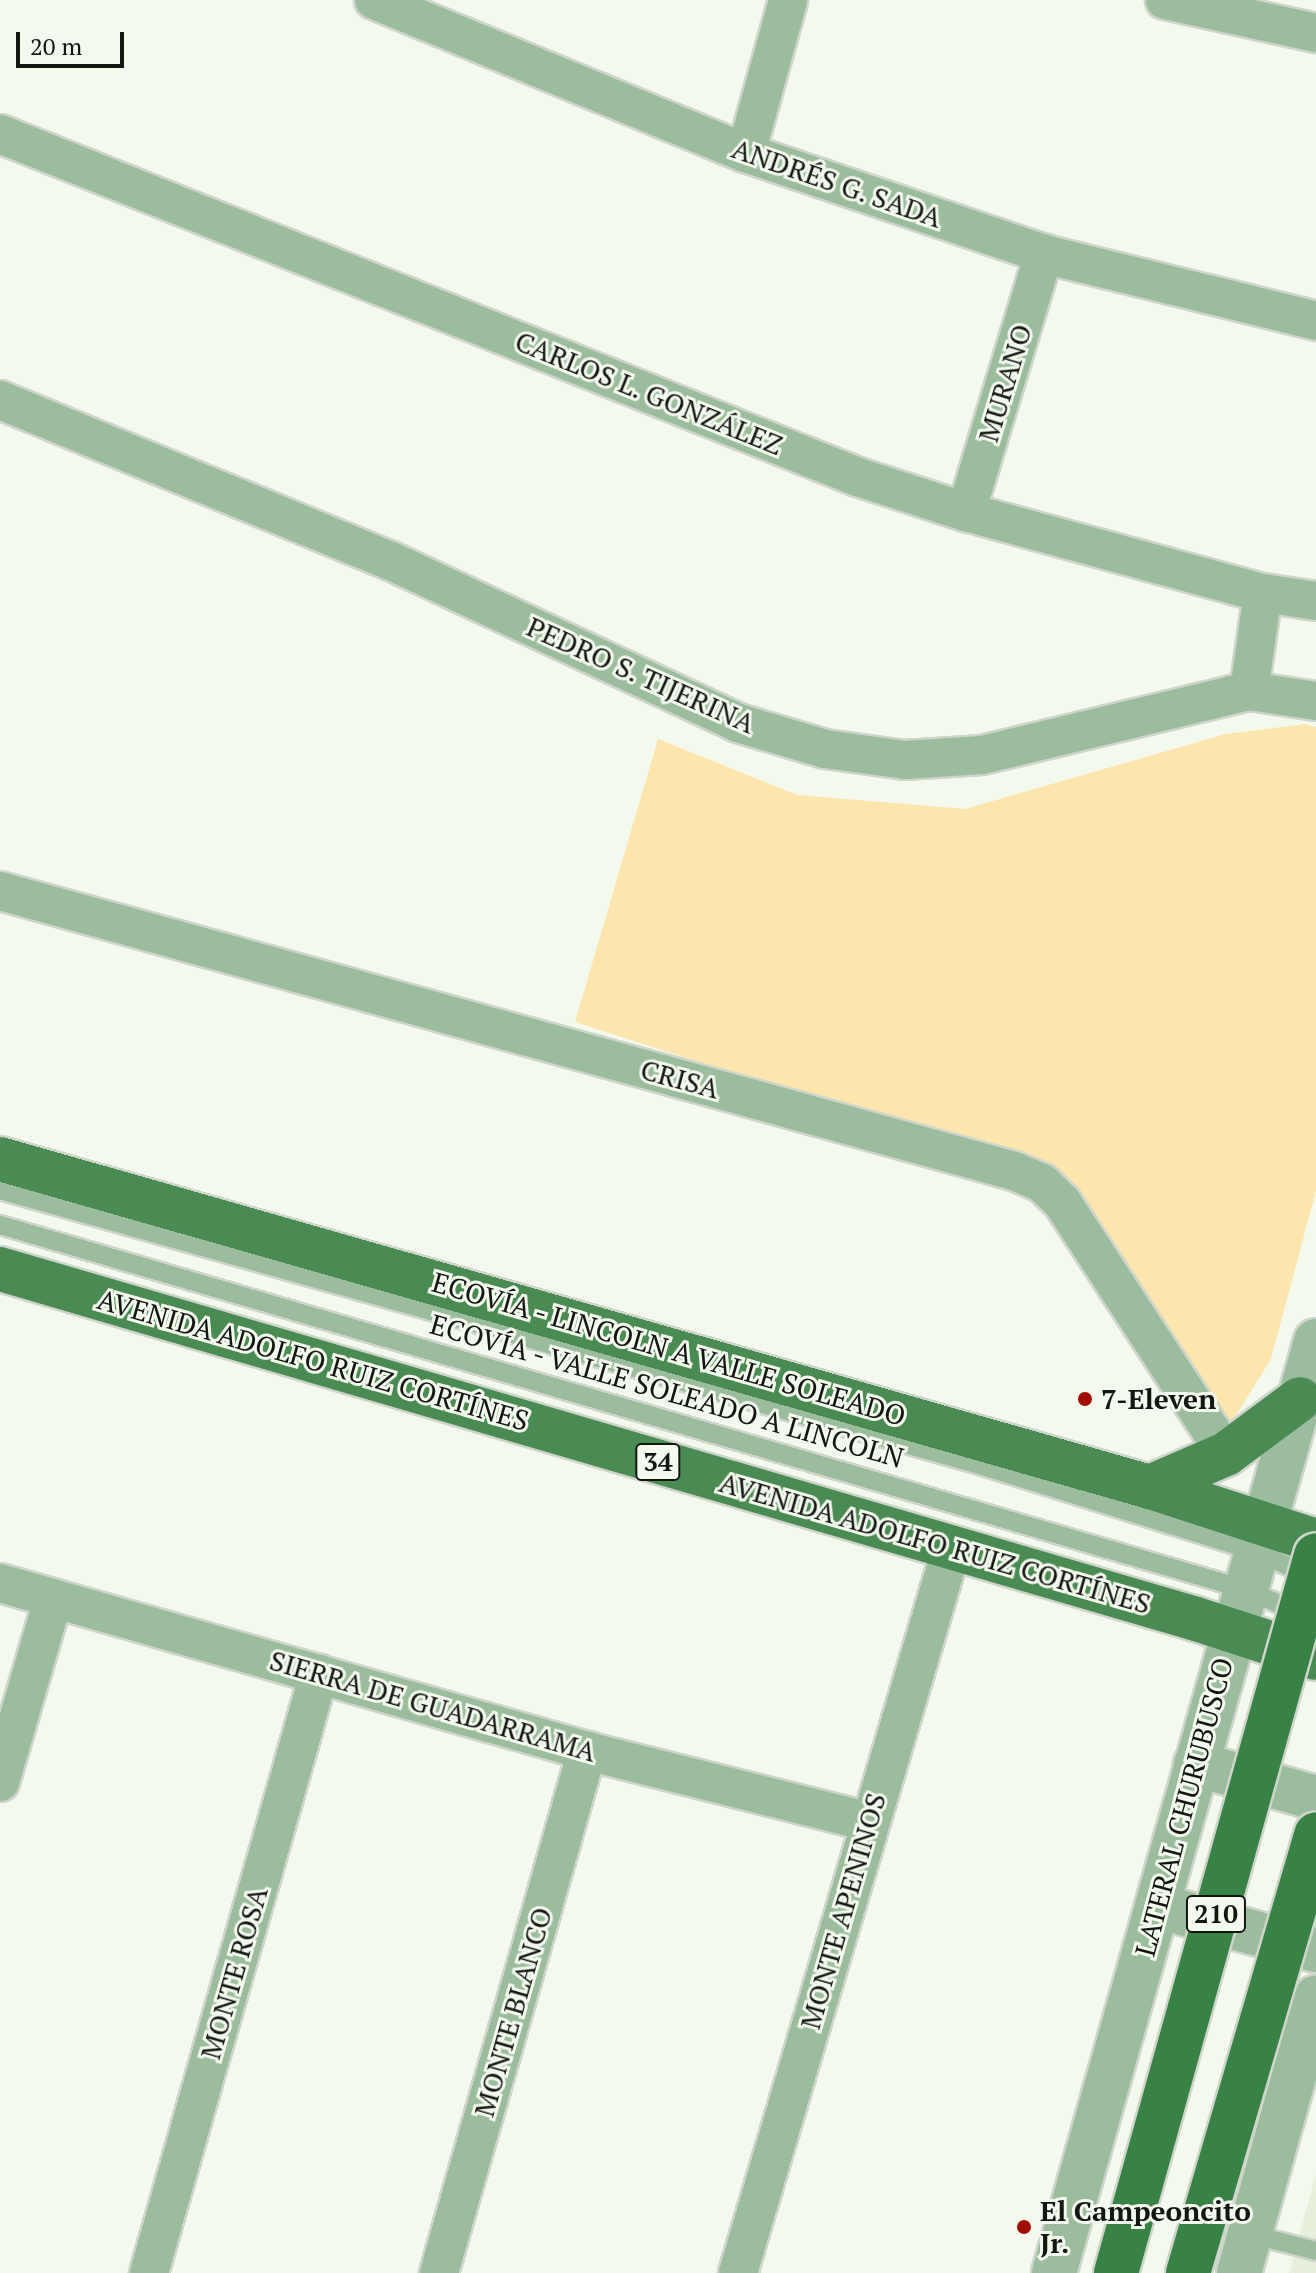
<!DOCTYPE html>
<html>
<head>
<meta charset="utf-8">
<style>
	body { margin:0 }
	#map { position:relative; width:1316px; height:2273px; overflow:hidden; background:#f3f9ed; font-family:"PT Serif",serif }
	div>[style] { position:absolute }
	[style*='--x'] { left:calc(var(--x)*1px); top:calc(var(--y)*1px); width:calc(var(--w)*1px); rotate:calc(var(--a)*1deg) }
	.built>* { inset:0; background:#e7f0dd }
	.green>* { inset:0; background:#fde6ad }
	.roads { filter:drop-shadow(2px 0 #cfd5ca) drop-shadow(-2px 0 #cfd5ca) drop-shadow(0 2px #cfd5ca) drop-shadow(0 -2px #cfd5ca) }
	.service>* { height:18px; margin:-9px; padding:0 9px; transform-origin:9px; border-radius:9px; background:#9bbd9e }
	.minor>* { height:38px; margin:-19px; padding:0 19px; transform-origin:19px; border-radius:19px; background:#9bbd9e }
	.tertiary>* { height:44px; margin:-22px; padding:0 22px; transform-origin:22px; border-radius:22px; background:#9bbd9e }
	.primary>* { height:44px; margin:-22px; padding:0 22px; transform-origin:22px; border-radius:22px; background:#4a8b54 }
	.bridges { filter:drop-shadow(2px 0 #cfd5ca) drop-shadow(-2px 0 #cfd5ca) drop-shadow(0 2px #cfd5ca) drop-shadow(0 -2px #cfd5ca) }
	.trunk-bridge>* { height:44px; margin:-22px; padding:0 22px; transform-origin:22px; border-radius:22px; background:#388246 }
	.dots>* { width:22px; height:22px; translate:-50% -50%; box-sizing:border-box; border:4px solid #f3f9ed; border-radius:50% }
	span { translate:-50% -50%; white-space:nowrap; text-align:center; line-height:1.15; -webkit-text-stroke:6px #f3f9ed; paint-order:stroke }
	.shield-label span { padding:2px 6px; background:#f3f9ed; border:2px solid; border-radius:6px; -webkit-text-stroke-width:0 }
	.shield-label { font-size:26px; color:#141612; font-weight:700 }
	.street-label { font-size:28px; color:#141612 }
	.poi-label { font-size:28px; color:#141612; font-weight:700 }
	.left { translate:0 -50%; text-align:left }
	.scale { position:absolute; left:16px; top:32px; width:108px; height:36px; box-sizing:border-box; border:4px solid #141612; border-top:0; padding-left:10px; font-size:24px; line-height:28px; white-space:nowrap; color:#141612; -webkit-text-stroke:6px #f3f9ed; paint-order:stroke }
</style>
</head>
<body>
<div id="map">
	<div class="built">
		<i style="clip-path:polygon(1316px 2174px,1316px 2273px,1289px 2273px)"></i>
	</div>
	<div class="green">
		<i style="clip-path:polygon(1305px 724px,1316px 727px,1316px 1191px,1271px 1359px,1230px 1425px,1071px 1183px,575px 1022px,658px 739px,797px 795px,965px 809px,1226px 734px)"></i>
	</div>
	<div class="roads">
		<div class="service">
			<i style="--x:0;--y:1190;--w:1021;--a:15.68"></i>
			<i style="--x:983;--y:1466;--w:285;--a:17.4"></i>
			<i style="--x:1255;--y:1551;--w:60;--a:24.4"></i>
			<i style="--x:0;--y:1225;--w:1296;--a:16.31"></i>
			<i style="--x:1244;--y:1589;--w:61;--a:23.2"></i>
			<i style="--x:1250;--y:2234;--w:68;--a:14.4"></i>
		</div>
		<div class="minor">
			<i style="--x:374;--y:0;--w:402;--a:22.4"></i>
			<i style="--x:746;--y:153;--w:315;--a:18.7"></i>
			<i style="--x:1044;--y:254;--w:280;--a:13.8"></i>
			<i style="--x:1165;--y:0;--w:155;--a:12.3"></i>
			<i style="--x:0;--y:134;--w:924;--a:21.79"></i>
			<i style="--x:858;--y:477;--w:114;--a:18"></i>
			<i style="--x:966;--y:512;--w:308;--a:15.3"></i>
			<i style="--x:1263;--y:593;--w:54;--a:8.6"></i>
			<i style="--x:746;--y:153;--w:159;--a:-74.6"></i>
			<i style="--x:0;--y:400;--w:423;--a:22.4"></i>
			<i style="--x:391;--y:561;--w:383;--a:25"></i>
			<i style="--x:738;--y:723;--w:91;--a:16.6"></i>
			<i style="--x:825;--y:749;--w:81;--a:7.8"></i>
			<i style="--x:905;--y:760;--w:77;--a:-3.7"></i>
			<i style="--x:982;--y:755;--w:275;--a:-13.5"></i>
			<i style="--x:1249;--y:691;--w:68;--a:8.5"></i>
			<i style="--x:966;--y:512;--w:270;--a:-73.2"></i>
			<i style="--x:1249;--y:691;--w:99;--a:-81.9"></i>
			<i style="--x:0;--y:891;--w:1052;--a:15.44"></i>
			<i style="--x:1014;--y:1171;--w:30;--a:23"></i>
			<i style="--x:1042;--y:1183;--w:28;--a:44"></i>
			<i style="--x:1062;--y:1202;--w:301;--a:56.9"></i>
			<i style="--x:0;--y:1583;--w:611;--a:15.97"></i>
			<i style="--x:587;--y:1751;--w:291;--a:14.1"></i>
			<i style="--x:0;--y:1782;--w:191;--a:-73.8"></i>
			<i style="--x:149;--y:2273;--w:623;--a:-74.16"></i>
			<i style="--x:439;--y:2273;--w:543;--a:-74.17"></i>
			<i style="--x:738;--y:2273;--w:754;--a:-73.58"></i>
		</div>
		<div class="tertiary">
			<i style="--x:1196;--y:1764;--w:125;--a:15.8"></i>
			<i style="--x:1158;--y:1906;--w:164;--a:15.6"></i>
			<i style="--x:1054;--y:2273;--w:968;--a:-74.3"></i>
			<i style="--x:1239;--y:2273;--w:286;--a:-74.4"></i>
		</div>
		<div class="primary">
			<i style="--x:0;--y:1159;--w:1196;--a:15.92"></i>
			<i style="--x:1150;--y:1487;--w:175;--a:18"></i>
			<i style="--x:0;--y:1269;--w:1246;--a:16.31"></i>
			<i style="--x:1196;--y:1619;--w:126;--a:18"></i>
			<i style="--x:1150;--y:1487;--w:83;--a:-23.5"></i>
			<i style="--x:1226;--y:1454;--w:92;--a:-36.6"></i>
		</div>
	</div>
	<div class="bridges">
		<div class="trunk-bridge">
			<i style="--x:1116;--y:2273;--w:745;--a:-74.43"></i>
			<i style="--x:1188;--y:2273;--w:457;--a:-73.7"></i>
		</div>
	</div>
	<div class="dots">
		<i style="left:1085px;top:1399px;background:#a30d00"></i>
		<i style="left:1024px;top:2227px;background:#a30d00"></i>
	</div>
	<div class="shield-label">
		<span style="left:658px;top:1462px">34</span>
		<span style="left:1216px;top:1914px">210</span>
	</div>
	<div class="street-label">
		<span style="left:837px;top:183px;rotate:19deg">ANDRÉS G. SADA</span>
		<span style="left:1005px;top:383px;rotate:-73deg">MURANO</span>
		<span style="left:649px;top:393px;rotate:22deg">CARLOS L. GONZÁLEZ</span>
		<span style="left:641px;top:675px;rotate:24deg">PEDRO S. TIJERINA</span>
		<span style="left:680px;top:1079px;rotate:15deg">CRISA</span>
		<span style="left:669px;top:1349px;rotate:16deg">ECOVÍA - LINCOLN A VALLE SOLEADO</span>
		<span style="left:313px;top:1360px;rotate:16deg">AVENIDA ADOLFO RUIZ CORTÍNES</span>
		<span style="left:667px;top:1391px;rotate:16deg">ECOVÍA - VALLE SOLEADO A LINCOLN</span>
		<span style="left:935px;top:1543px;rotate:16deg">AVENIDA ADOLFO RUIZ CORTÍNES</span>
		<span style="left:433px;top:1706px;rotate:16deg">SIERRA DE GUADARRAMA</span>
		<span style="left:1184px;top:1807px;rotate:-75deg">LATERAL CHURUBUSCO</span>
		<span style="left:843px;top:1911px;rotate:-74deg">MONTE APENINOS</span>
		<span style="left:234px;top:1973px;rotate:-74deg">MONTE ROSA</span>
		<span style="left:513px;top:2012px;rotate:-74deg">MONTE BLANCO</span>
	</div>
	<div class="poi-label">
		<span class="left" style="left:1101px;top:1399px">7-Eleven</span>
		<span class="left" style="left:1040px;top:2227px">El Campeoncito<br>Jr.</span>
	</div>
	<div class="scale">20 m</div>
</div>
</body>
</html>
